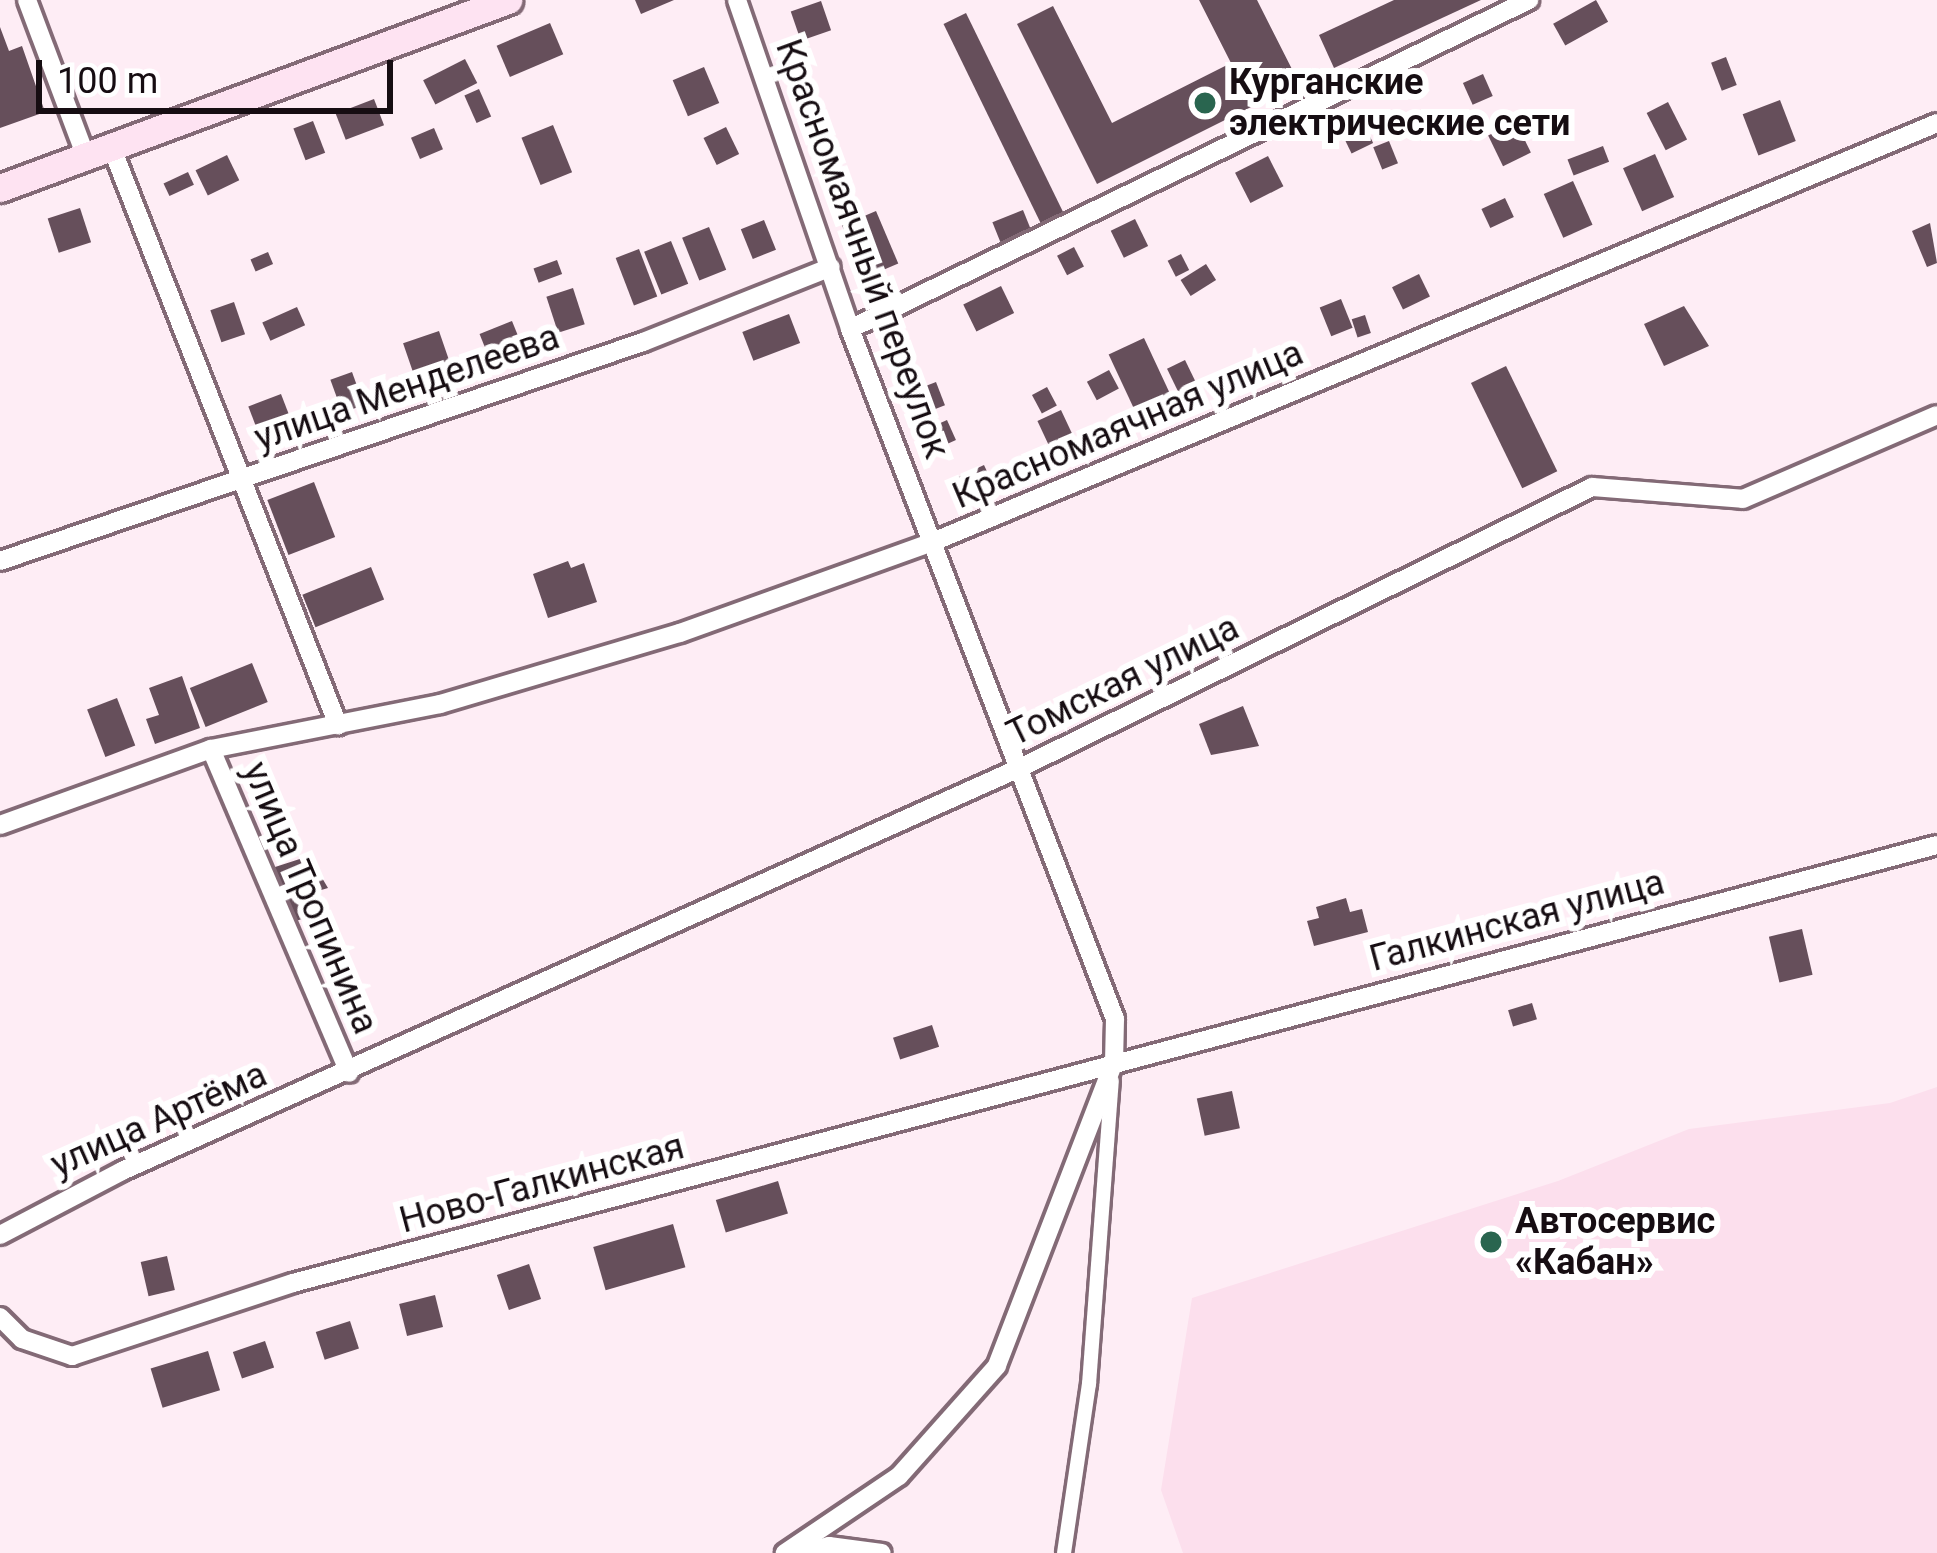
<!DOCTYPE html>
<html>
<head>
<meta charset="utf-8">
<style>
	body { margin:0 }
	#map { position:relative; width:1937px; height:1553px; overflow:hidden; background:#feedf5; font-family:Roboto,sans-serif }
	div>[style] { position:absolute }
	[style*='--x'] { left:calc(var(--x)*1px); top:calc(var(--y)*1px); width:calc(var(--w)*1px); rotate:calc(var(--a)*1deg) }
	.built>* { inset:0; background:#fcdfed }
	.building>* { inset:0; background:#664f5b; transform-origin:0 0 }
	.roads { filter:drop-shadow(3px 0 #836a76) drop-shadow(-3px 0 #836a76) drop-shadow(0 3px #836a76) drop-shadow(0 -3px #836a76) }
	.pedestrian>* { height:14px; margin:-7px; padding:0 7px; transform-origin:7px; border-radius:7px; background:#fff }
	.minor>* { height:18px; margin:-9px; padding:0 9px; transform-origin:9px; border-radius:9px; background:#fff }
	.secondary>* { height:27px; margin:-13.5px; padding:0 13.5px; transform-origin:13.5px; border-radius:13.5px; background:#fee3f2 }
	.dots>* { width:33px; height:33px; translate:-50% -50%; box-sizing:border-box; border:6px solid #fff; border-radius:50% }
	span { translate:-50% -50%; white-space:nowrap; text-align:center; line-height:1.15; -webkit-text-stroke:12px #fff; paint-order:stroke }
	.poi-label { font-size:36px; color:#160d12; font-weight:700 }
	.left { translate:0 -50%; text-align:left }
	.street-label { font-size:36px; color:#160d12 }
	.scale { position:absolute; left:36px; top:60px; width:357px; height:54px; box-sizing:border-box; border:6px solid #160d12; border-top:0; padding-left:15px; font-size:36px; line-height:42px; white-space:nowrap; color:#160d12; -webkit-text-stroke:9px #fff; paint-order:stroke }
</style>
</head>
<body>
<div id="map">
	<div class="built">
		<i style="clip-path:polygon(1937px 1087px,1937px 1553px,1183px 1553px,1161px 1490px,1192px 1298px,1558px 1181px,1689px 1129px,1890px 1103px)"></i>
	</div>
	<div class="building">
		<i style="clip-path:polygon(635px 0,674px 0,641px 14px)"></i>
		<i style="clip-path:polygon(1199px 0,1257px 0,1299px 83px,1097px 184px,1017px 24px,1053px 6px,1112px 123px,1231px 63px)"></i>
		<i style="clip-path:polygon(1394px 0,1481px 0,1334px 68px,1319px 35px)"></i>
		<i style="left:1596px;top:0;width:25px;height:49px;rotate:61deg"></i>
		<i style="left:821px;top:1px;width:31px;height:32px;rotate:71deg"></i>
		<i style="left:966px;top:13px;width:227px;height:25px;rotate:64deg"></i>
		<i style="left:550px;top:23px;width:34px;height:58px;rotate:67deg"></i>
		<i style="clip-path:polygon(0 27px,9px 51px,22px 46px,45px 112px,0 128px)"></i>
		<i style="left:1726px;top:57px;width:30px;height:16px;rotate:69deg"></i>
		<i style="left:465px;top:59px;width:27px;height:47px;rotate:63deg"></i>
		<i style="left:704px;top:67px;width:39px;height:34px;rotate:67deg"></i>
		<i style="left:1483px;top:74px;width:24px;height:22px;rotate:66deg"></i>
		<i style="left:479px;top:89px;width:30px;height:16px;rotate:66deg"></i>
		<i style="left:374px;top:99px;width:28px;height:41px;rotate:69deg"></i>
		<i style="left:1780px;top:100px;width:44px;height:40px;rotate:69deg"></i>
		<i style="left:1668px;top:102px;width:42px;height:24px;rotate:63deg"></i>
		<i style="left:1360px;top:116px;width:30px;height:24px;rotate:64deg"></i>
		<i style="left:313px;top:121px;width:34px;height:21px;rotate:69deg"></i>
		<i style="left:1516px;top:122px;width:34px;height:31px;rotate:64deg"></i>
		<i style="left:553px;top:125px;width:51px;height:34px;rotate:68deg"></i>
		<i style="left:726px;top:127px;width:30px;height:25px;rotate:64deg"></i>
		<i style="left:434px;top:128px;width:23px;height:25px;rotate:67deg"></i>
		<i style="left:1389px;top:141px;width:24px;height:17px;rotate:68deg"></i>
		<i style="left:1603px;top:146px;width:17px;height:38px;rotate:69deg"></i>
		<i style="left:1655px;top:154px;width:47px;height:35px;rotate:66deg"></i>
		<i style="left:227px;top:155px;width:28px;height:35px;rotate:64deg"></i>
		<i style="left:1268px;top:156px;width:34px;height:37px;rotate:63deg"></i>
		<i style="left:188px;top:172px;width:14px;height:27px;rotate:65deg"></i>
		<i style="left:1573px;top:181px;width:48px;height:32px;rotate:66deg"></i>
		<i style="left:1505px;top:198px;width:21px;height:26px;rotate:65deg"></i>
		<i style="left:80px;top:208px;width:36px;height:34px;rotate:72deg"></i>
		<i style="left:1023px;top:210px;width:29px;height:33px;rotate:68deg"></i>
		<i style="left:876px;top:211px;width:57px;height:37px;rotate:67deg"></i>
		<i style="left:1135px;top:219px;width:30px;height:27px;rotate:64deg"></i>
		<i style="left:764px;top:220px;width:32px;height:25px;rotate:68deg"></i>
		<i style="clip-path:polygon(1930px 223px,1937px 263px,1927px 267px,1912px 231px)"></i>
		<i style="left:709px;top:227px;width:46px;height:29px;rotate:68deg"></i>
		<i style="left:671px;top:241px;width:46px;height:29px;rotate:68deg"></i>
		<i style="left:1074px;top:247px;width:22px;height:19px;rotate:63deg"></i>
		<i style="left:639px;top:249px;width:51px;height:25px;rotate:69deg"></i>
		<i style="left:268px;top:252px;width:13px;height:19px;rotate:67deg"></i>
		<i style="left:1181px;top:254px;width:18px;height:15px;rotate:63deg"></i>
		<i style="left:557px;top:260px;width:15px;height:25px;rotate:70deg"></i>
		<i style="left:1206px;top:264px;width:19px;height:30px;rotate:58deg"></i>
		<i style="left:1419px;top:274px;width:25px;height:30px;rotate:64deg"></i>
		<i style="left:1001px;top:286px;width:30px;height:42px;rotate:64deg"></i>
		<i style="left:573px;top:288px;width:38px;height:28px;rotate:72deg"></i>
		<i style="left:1341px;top:299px;width:31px;height:23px;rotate:68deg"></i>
		<i style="left:234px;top:302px;width:34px;height:25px;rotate:71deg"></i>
		<i style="clip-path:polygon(1684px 306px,1709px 346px,1664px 366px,1644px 324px)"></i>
		<i style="left:297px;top:307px;width:20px;height:38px;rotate:66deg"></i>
		<i style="left:789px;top:314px;width:31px;height:50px;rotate:69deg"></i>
		<i style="left:1365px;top:315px;width:19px;height:14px;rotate:72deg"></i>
		<i style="left:512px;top:321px;width:27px;height:35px;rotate:68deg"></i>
		<i style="left:439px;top:331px;width:43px;height:38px;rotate:71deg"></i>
		<i style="left:1144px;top:338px;width:63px;height:39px;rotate:65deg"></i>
		<i style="left:1185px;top:360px;width:28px;height:20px;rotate:64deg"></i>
		<i style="left:1506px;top:366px;width:117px;height:39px;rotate:64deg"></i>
		<i style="left:1109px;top:370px;width:21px;height:25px;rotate:62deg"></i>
		<i style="left:352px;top:372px;width:35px;height:23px;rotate:70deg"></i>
		<i style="left:936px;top:382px;width:25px;height:29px;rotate:69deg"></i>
		<i style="left:1047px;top:387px;width:21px;height:17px;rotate:62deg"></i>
		<i style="left:281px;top:394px;width:36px;height:35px;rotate:69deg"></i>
		<i style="left:1061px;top:410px;width:31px;height:26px;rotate:65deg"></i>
		<i style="left:947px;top:420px;width:22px;height:17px;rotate:66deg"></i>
		<i style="left:984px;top:465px;width:14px;height:29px;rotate:65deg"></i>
		<i style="left:314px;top:482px;width:59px;height:50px;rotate:69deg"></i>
		<i style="clip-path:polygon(568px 561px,571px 568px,584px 563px,597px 602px,548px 618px,533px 574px)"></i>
		<i style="left:371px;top:567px;width:35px;height:74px;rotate:68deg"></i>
		<i style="left:252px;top:663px;width:42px;height:67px;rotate:68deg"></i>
		<i style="clip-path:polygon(182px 676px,200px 728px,155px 744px,146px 719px,159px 715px,149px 688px)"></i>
		<i style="left:117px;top:698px;width:51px;height:32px;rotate:69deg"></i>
		<i style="clip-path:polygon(1243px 706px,1259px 746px,1211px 755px,1199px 724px)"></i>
		<i style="clip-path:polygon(309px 856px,328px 888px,318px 891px,325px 912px,289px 923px,272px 868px)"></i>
		<i style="clip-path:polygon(1346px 898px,1350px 912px,1362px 909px,1368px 932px,1314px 946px,1307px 921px,1319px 918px,1316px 907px)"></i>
		<i style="left:1802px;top:929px;width:47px;height:34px;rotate:77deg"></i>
		<i style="left:1532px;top:1003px;width:17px;height:25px;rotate:73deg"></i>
		<i style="left:932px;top:1025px;width:23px;height:41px;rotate:72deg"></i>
		<i style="left:1232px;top:1091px;width:38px;height:36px;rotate:78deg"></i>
		<i style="left:778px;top:1181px;width:34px;height:65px;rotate:73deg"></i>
		<i style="left:673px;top:1224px;width:45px;height:83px;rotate:74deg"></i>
		<i style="left:167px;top:1256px;width:35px;height:27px;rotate:77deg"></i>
		<i style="left:529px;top:1264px;width:37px;height:34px;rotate:71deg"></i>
		<i style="left:435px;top:1295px;width:33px;height:37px;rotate:76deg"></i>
		<i style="left:350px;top:1321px;width:29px;height:36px;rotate:72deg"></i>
		<i style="left:265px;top:1341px;width:28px;height:34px;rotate:71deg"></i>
		<i style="left:208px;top:1351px;width:41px;height:60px;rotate:73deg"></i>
	</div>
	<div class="roads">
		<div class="pedestrian">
			<i style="--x:1064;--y:1553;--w:171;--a:-81.6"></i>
			<i style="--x:1089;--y:1384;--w:304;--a:-85.7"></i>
		</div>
		<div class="minor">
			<i style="--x:27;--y:0;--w:171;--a:69.4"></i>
			<i style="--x:737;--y:0;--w:348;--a:71"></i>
			<i style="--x:850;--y:329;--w:739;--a:68.99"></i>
			<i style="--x:1115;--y:1019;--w:43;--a:91.3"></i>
			<i style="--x:1114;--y:1062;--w:326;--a:111.1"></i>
			<i style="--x:997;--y:1366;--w:147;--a:131.7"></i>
			<i style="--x:899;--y:1476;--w:138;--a:146"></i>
			<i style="--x:113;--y:151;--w:617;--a:68.6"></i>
			<i style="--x:850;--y:329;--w:755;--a:-25.85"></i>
			<i style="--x:0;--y:561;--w:679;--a:-18.81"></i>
			<i style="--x:643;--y:342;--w:202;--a:-21.7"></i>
			<i style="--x:211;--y:749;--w:352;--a:66.9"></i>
			<i style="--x:0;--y:825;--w:224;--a:-19.8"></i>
			<i style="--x:211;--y:749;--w:233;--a:-11.1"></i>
			<i style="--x:440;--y:704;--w:250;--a:-16.5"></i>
			<i style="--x:680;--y:633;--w:271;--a:-19.8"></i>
			<i style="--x:935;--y:541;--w:1086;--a:-22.64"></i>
			<i style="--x:0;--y:1235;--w:138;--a:-27.7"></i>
			<i style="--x:122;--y:1171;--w:989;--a:-24.18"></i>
			<i style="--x:1024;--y:766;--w:633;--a:-26.16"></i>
			<i style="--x:1592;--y:487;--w:151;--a:4.5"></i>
			<i style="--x:1743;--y:499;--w:211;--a:-23.4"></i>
			<i style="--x:0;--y:1317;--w:31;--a:45"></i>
			<i style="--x:22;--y:1339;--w:53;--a:18.8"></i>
			<i style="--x:72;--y:1356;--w:233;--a:-18.3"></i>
			<i style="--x:293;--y:1283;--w:1701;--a:-14.92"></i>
			<i style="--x:803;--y:1553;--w:27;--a:-15"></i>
			<i style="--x:829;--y:1546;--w:53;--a:7.5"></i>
		</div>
		<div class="secondary">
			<i style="--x:0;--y:188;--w:542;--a:-20.31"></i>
		</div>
	</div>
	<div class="dots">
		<i style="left:1205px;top:103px;background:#29654f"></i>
		<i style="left:1491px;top:1242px;background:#29654f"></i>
	</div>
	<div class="poi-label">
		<span class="left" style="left:1229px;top:103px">Курганские<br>электрические сети</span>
		<span class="left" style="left:1515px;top:1242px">Автосервис<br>«Кабан»</span>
	</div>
	<div class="street-label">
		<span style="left:862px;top:249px;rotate:70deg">Красномаячный переулок</span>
		<span style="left:407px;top:388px;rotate:-19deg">улица Менделеева</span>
		<span style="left:1128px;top:425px;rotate:-23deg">Красномаячная улица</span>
		<span style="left:1123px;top:681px;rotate:-26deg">Томская улица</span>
		<span style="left:310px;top:898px;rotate:67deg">улица Тропинина</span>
		<span style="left:1517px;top:921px;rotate:-15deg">Галкинская улица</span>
		<span style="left:159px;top:1120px;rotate:-24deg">улица Артёма</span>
		<span style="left:542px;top:1184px;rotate:-15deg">Ново-Галкинская</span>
	</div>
	<div class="scale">100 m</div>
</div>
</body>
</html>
